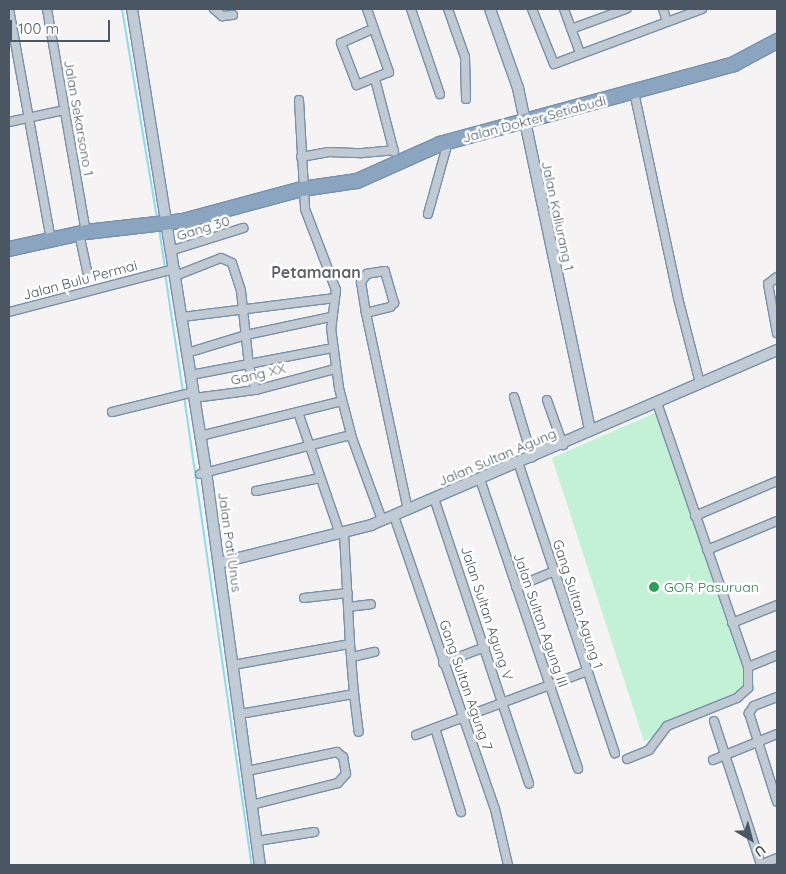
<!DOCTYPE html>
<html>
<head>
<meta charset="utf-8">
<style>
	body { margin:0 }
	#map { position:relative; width:786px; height:874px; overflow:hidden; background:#f5f3f3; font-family:Quicksand,sans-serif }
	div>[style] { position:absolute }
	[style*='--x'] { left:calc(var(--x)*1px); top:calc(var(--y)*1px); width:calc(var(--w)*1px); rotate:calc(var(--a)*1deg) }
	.green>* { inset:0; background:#c3f1d5 }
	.stream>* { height:2px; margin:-1px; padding:0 1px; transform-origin:1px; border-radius:1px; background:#90daee }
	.roads { filter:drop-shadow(1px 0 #7690ad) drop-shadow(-1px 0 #7690ad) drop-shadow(0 1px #7690ad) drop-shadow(0 -1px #7690ad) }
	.street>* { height:8px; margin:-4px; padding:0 4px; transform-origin:4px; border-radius:4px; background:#c1cad2 }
	.secondary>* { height:10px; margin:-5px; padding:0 5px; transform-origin:5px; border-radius:5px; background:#c1cbd6 }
	.highway>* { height:14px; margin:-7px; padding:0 7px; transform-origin:7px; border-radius:7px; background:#8ba5c1 }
	.dots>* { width:14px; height:14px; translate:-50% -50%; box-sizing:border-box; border:2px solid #fff; border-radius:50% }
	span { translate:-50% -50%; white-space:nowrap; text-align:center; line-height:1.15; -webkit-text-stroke:5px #fff; paint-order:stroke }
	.street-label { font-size:14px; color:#4a5661 }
	.leisure-label { font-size:14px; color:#27864d }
	.left { translate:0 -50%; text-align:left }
	.quarter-label { font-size:16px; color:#5f6368; font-weight:700 }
	.frame { position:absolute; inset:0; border:10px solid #4a5661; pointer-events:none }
	.north { position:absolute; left:726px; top:814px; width:50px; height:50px; -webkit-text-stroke:4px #fff; paint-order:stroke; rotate:143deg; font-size:14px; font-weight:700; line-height:20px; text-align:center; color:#4a5661 }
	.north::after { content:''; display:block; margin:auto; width:18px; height:22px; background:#4a5661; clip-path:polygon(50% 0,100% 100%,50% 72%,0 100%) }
	.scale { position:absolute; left:10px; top:20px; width:100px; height:22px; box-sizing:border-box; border:2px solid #4a5661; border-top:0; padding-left:6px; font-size:15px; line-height:18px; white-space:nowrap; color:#4a5661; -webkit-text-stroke:4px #fff; paint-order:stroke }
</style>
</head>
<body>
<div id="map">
	<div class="green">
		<i style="clip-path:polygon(657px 412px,728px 627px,737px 626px,750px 661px,755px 690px,644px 741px,552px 458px)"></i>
	</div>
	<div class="stream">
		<i style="--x:122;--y:9;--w:212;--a:80.5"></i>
		<i style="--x:159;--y:228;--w:40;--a:81.5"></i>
		<i style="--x:165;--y:273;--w:120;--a:81.4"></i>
		<i style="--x:184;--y:396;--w:474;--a:81.8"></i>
	</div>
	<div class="roads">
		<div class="street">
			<i style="--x:9;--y:9;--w:234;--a:79.7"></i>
			<i style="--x:47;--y:9;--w:226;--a:80.1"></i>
			<i style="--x:214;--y:9;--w:11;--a:41"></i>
			<i style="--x:222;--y:16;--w:11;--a:-5"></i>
			<i style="--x:367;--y:9;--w:67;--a:70.8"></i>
			<i style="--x:389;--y:72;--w:35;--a:158"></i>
			<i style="--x:357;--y:85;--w:45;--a:-110.9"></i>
			<i style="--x:341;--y:43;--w:36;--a:-24"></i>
			<i style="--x:411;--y:9;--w:90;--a:71.2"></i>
			<i style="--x:448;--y:9;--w:51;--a:70.5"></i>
			<i style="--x:465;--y:57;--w:42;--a:88.6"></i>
			<i style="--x:532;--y:9;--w:59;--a:68.2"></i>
			<i style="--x:554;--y:64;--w:158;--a:-20.4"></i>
			<i style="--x:564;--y:9;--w:47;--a:70"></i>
			<i style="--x:663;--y:9;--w:13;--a:72"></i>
			<i style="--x:571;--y:29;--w:59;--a:-20"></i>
			<i style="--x:375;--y:79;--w:75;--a:75.4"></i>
			<i style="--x:634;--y:92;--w:211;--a:77.9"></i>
			<i style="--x:678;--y:298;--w:88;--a:75.5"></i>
			<i style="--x:299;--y:100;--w:109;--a:86.8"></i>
			<i style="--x:305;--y:209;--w:87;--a:69.1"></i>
			<i style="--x:336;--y:290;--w:38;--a:97"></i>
			<i style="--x:331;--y:328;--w:61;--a:82.4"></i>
			<i style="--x:339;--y:388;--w:52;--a:75.4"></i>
			<i style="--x:352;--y:438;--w:87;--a:69.9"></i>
			<i style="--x:9;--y:122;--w:56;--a:-12.3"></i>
			<i style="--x:301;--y:157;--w:27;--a:-10"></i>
			<i style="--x:328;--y:152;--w:34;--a:2"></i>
			<i style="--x:362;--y:153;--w:32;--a:-5"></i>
			<i style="--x:428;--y:214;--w:75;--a:-74.5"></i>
			<i style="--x:79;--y:233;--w:40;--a:78"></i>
			<i style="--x:170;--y:251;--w:77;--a:-17.5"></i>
			<i style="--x:175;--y:276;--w:49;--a:-21.4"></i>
			<i style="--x:221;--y:258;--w:12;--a:24"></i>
			<i style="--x:232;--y:263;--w:29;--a:72"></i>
			<i style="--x:241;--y:291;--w:75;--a:83.9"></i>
			<i style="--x:249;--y:366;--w:25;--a:74"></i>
			<i style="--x:777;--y:277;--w:11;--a:142"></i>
			<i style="--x:768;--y:284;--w:50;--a:79.6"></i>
			<i style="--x:9;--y:312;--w:171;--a:-14.6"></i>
			<i style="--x:366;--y:313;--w:25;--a:-14"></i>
			<i style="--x:390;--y:307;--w:6;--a:-45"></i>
			<i style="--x:394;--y:303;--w:33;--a:-106"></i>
			<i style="--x:385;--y:271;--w:18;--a:171"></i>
			<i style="--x:367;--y:274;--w:10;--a:127"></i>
			<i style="--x:361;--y:282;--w:31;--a:81"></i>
			<i style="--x:366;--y:313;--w:201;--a:78"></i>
			<i style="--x:182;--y:317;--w:154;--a:-7.1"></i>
			<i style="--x:187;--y:353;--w:62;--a:-17"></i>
			<i style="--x:246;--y:335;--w:87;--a:-12"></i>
			<i style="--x:191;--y:375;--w:145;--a:-10.8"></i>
			<i style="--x:514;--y:397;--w:63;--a:73.3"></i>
			<i style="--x:194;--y:398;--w:63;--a:-7.4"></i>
			<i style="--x:256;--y:390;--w:82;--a:-14.9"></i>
			<i style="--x:547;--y:400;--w:48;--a:70.4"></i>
			<i style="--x:112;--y:412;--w:84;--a:-13.7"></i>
			<i style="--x:298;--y:412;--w:129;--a:71"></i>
			<i style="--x:200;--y:436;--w:146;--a:-13.8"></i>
			<i style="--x:518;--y:462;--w:307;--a:71.6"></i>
			<i style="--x:200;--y:474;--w:156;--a:-14.5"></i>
			<i style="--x:480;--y:479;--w:306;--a:71.3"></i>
			<i style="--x:256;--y:491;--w:65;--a:-11.5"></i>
			<i style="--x:434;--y:498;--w:301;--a:71.6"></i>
			<i style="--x:394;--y:516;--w:310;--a:71"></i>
			<i style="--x:495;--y:809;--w:57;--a:76.9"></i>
			<i style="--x:695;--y:516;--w:89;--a:-23.1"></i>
			<i style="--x:707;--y:550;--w:76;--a:-22.5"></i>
			<i style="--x:516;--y:587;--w:42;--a:-22.3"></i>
			<i style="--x:304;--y:598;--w:44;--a:-6.5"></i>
			<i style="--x:348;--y:607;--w:23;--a:-7"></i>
			<i style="--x:732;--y:623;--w:48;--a:-21.8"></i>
			<i style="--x:352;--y:657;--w:23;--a:-13"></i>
			<i style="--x:443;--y:663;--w:45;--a:-20.9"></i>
			<i style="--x:233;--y:665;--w:119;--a:-10.2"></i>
			<i style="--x:350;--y:644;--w:111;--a:-93.1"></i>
			<i style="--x:748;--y:667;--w:31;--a:-22"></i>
			<i style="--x:354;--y:694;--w:38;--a:83"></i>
			<i style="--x:777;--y:697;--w:25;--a:159"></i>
			<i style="--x:754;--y:706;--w:9;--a:126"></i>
			<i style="--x:749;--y:713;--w:93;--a:72.5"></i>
			<i style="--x:240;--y:714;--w:116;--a:-10"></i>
			<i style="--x:354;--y:694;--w:50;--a:-94.6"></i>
			<i style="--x:714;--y:721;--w:151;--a:71.9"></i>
			<i style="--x:435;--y:728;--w:88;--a:72.8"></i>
			<i style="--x:416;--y:735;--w:183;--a:-20.5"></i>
			<i style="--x:627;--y:759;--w:24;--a:-22"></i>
			<i style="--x:649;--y:750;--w:30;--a:-53"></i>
			<i style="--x:667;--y:726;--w:75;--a:-21.8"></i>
			<i style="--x:737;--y:698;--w:15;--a:-42"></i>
			<i style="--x:748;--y:688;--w:21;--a:-90"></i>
			<i style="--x:748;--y:667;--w:279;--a:-109"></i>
			<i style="--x:713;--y:760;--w:69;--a:-22.1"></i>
			<i style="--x:247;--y:771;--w:92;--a:-11.9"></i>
			<i style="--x:337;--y:752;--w:8;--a:40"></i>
			<i style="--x:343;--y:757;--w:17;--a:80"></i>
			<i style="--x:346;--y:774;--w:12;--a:132"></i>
			<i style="--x:338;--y:783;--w:89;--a:165.7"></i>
			<i style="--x:257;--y:841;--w:58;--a:-9"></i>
			<i style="--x:760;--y:865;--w:18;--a:-22"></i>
		</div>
		<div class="secondary">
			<i style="--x:132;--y:9;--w:469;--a:80.9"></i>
			<i style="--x:206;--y:472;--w:397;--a:82.2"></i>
			<i style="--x:490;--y:9;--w:84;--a:70.5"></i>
			<i style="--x:518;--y:88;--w:350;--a:78.1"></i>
			<i style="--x:219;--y:563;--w:157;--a:-14"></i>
			<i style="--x:371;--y:525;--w:442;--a:-23.3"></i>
		</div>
		<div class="highway">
			<i style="--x:9;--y:249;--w:79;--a:-12.4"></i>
			<i style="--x:86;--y:232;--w:98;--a:-6.5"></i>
			<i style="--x:183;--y:221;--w:123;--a:-15.1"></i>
			<i style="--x:302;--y:189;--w:56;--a:-8.3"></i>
			<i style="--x:357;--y:181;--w:91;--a:-24"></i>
			<i style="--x:440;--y:144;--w:305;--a:-15.2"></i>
			<i style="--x:734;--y:64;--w:49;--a:-28.1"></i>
		</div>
	</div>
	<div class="dots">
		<i style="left:654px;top:587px;background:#2e9e5b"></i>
	</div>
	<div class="street-label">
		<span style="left:79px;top:118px;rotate:80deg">Jalan Sekarsono 1</span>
		<span style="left:534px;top:119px;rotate:-15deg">Jalan Dokter Setiabudi</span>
		<span style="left:558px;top:216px;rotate:78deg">Jalan Kaliurang 1</span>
		<span style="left:203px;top:228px;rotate:-17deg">Gang 30</span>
		<span style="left:80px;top:280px;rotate:-15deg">Jalan Bulu Permai</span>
		<span style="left:258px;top:374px;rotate:-13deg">Gang XX</span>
		<span style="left:497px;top:457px;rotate:-23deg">Jalan Sultan Agung</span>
		<span style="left:230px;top:542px;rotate:82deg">Jalan Pati Unus</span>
		<span style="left:578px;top:604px;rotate:72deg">Gang Sultan Agung 1</span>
		<span style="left:487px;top:613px;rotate:72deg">Jalan Sultan Agung V</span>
		<span style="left:541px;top:620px;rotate:71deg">Jalan Sultan Agung III</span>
		<span style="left:466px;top:685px;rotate:71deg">Gang Sultan Agung 7</span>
	</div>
	<div class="leisure-label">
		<span class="left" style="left:664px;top:587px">GOR Pasuruan</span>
	</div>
	<div class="quarter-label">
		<span style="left:316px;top:272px">Petamanan</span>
	</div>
	<div class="frame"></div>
	<div class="north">U</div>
	<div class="scale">100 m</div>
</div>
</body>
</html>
